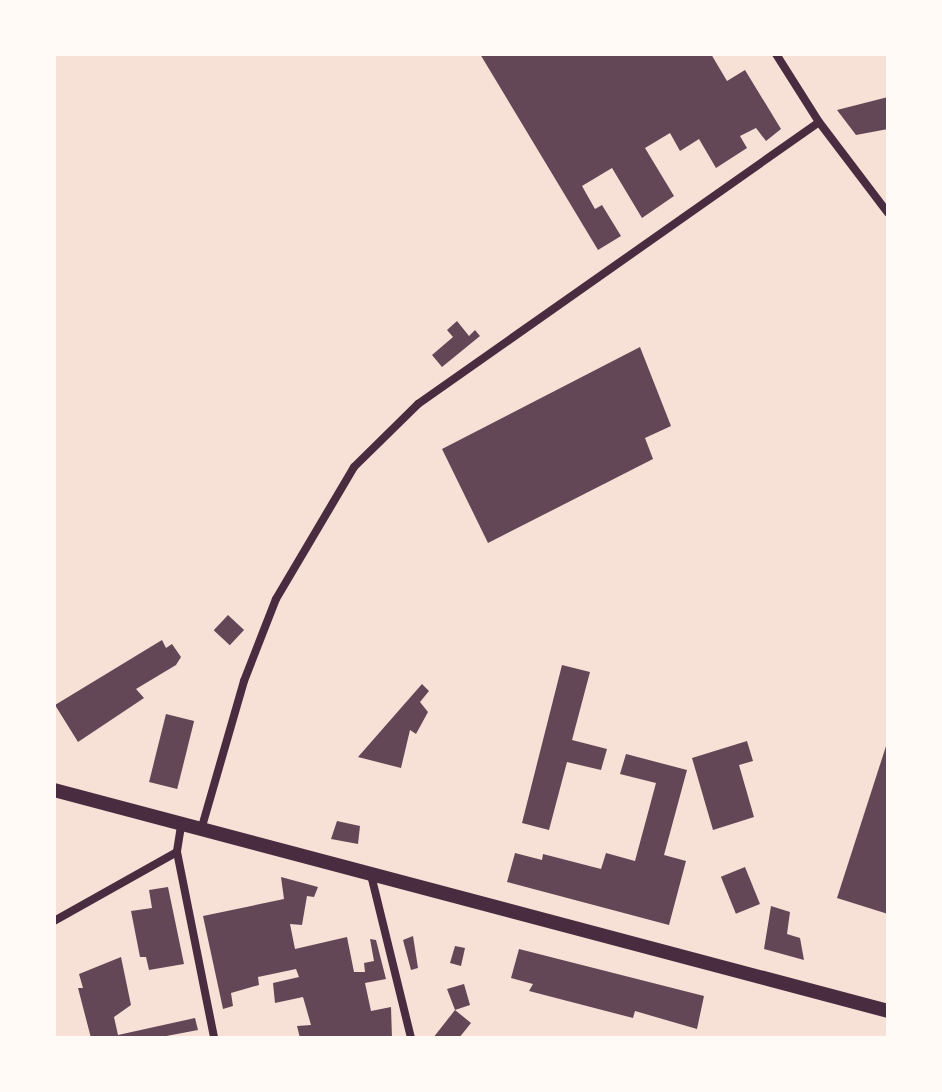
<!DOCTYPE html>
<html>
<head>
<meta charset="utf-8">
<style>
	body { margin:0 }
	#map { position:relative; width:942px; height:1092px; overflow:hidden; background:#f7e1d7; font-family:"IBM Plex Sans",sans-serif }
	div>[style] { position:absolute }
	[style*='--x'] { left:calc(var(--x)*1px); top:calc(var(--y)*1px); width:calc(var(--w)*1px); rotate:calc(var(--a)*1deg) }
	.building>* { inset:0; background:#644757; transform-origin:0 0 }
	.minor>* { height:8px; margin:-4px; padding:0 4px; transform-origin:4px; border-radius:4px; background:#4a2c40 }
	.secondary>* { height:14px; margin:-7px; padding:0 7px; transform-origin:7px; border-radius:7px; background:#4a2c40 }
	span { translate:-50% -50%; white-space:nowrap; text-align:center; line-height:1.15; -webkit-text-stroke:8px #fffaf5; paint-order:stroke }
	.frame { position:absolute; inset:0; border:56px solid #fffaf5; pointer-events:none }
</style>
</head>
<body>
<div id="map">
	<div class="building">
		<i style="clip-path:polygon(480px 54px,711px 54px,727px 81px,745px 70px,781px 129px,766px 141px,756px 128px,740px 136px,747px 148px,716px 168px,699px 139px,680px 151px,670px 133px,645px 148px,674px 196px,642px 218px,612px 168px,582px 186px,595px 209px,602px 205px,621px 236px,598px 250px)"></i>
		<i style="clip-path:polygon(888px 97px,888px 129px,856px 135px,837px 110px)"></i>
		<i style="clip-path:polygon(457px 321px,469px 336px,475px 330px,480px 336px,442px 367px,432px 355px,453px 337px,447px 330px)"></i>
		<i style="clip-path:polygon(640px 347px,671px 426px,645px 438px,653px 459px,488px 543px,442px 449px)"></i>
		<i style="left:228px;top:615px;width:22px;height:21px;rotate:43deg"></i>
		<i style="clip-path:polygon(162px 640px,166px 648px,172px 644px,181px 657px,176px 665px,136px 689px,144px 698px,78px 742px,55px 705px)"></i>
		<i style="clip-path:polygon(562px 665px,590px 672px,572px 740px,607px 749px,601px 770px,567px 762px,549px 830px,522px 823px)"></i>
		<i style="clip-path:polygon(422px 684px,429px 691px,420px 702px,428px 712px,416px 734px,410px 730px,401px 768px,358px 757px)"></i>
		<i style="left:166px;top:714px;width:29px;height:70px;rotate:14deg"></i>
		<i style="clip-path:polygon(747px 741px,753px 761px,739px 765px,754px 817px,713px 830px,692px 758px)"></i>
		<i style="clip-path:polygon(887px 743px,888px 743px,888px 914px,837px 898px)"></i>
		<i style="clip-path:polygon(626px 754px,687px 770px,664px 855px,686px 861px,669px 925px,507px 882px,515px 853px,542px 860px,543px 854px,601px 869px,606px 853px,635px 861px,656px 783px,620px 774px)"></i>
		<i style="clip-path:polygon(337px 821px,360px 826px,358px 844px,331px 839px)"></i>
		<i style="left:745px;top:867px;width:40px;height:26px;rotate:68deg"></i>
		<i style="clip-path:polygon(281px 877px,318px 887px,314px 897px,307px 896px,302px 925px,290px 924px,295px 949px,347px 937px,354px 972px,365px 972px,364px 963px,374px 961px,370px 939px,376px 940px,386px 979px,365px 983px,371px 1011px,391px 1007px,392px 1038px,300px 1038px,297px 1026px,311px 1025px,303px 997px,275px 1003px,273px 983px,299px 977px,296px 969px,258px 977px,259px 985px,231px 993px,233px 1006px,223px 1009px,203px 916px,284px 899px)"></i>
		<i style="clip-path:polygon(168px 887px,184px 964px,149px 970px,146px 957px,140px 957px,131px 911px,152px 908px,149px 890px)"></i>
		<i style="clip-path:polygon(771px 906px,790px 912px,787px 934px,800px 938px,804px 960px,764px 949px)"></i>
		<i style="clip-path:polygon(413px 936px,418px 968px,411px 970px,403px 940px)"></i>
		<i style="clip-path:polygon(455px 946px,465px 948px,461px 966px,450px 963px)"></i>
		<i style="clip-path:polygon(519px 949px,704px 996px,697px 1029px,635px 1011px,633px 1018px,529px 991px,533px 984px,511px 978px)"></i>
		<i style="clip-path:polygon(121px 957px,131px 1005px,114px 1017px,118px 1035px,195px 1018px,198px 1030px,156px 1038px,91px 1038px,78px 988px,83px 988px,79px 974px)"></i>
		<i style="clip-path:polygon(464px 984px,470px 1005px,455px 1010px,471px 1023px,459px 1038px,433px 1038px,455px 1010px,447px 989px)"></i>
	</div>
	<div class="minor">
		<i style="--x:776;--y:54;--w:80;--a:57.7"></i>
		<i style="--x:819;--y:122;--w:114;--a:52.8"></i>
		<i style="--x:181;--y:826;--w:26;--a:99"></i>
		<i style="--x:177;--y:852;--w:190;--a:78.7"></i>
		<i style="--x:201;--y:830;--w:155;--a:-73.9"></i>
		<i style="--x:244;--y:681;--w:88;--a:-68.7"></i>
		<i style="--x:276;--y:599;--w:153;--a:-59.4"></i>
		<i style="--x:354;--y:467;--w:90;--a:-44.5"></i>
		<i style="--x:418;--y:404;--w:490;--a:-35.1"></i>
		<i style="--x:371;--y:875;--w:168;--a:76.2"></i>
		<i style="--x:54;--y:921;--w:141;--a:-29.3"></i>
	</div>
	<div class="secondary">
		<i style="--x:54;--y:790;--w:863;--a:14.84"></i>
	</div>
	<div class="frame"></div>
</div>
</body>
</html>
